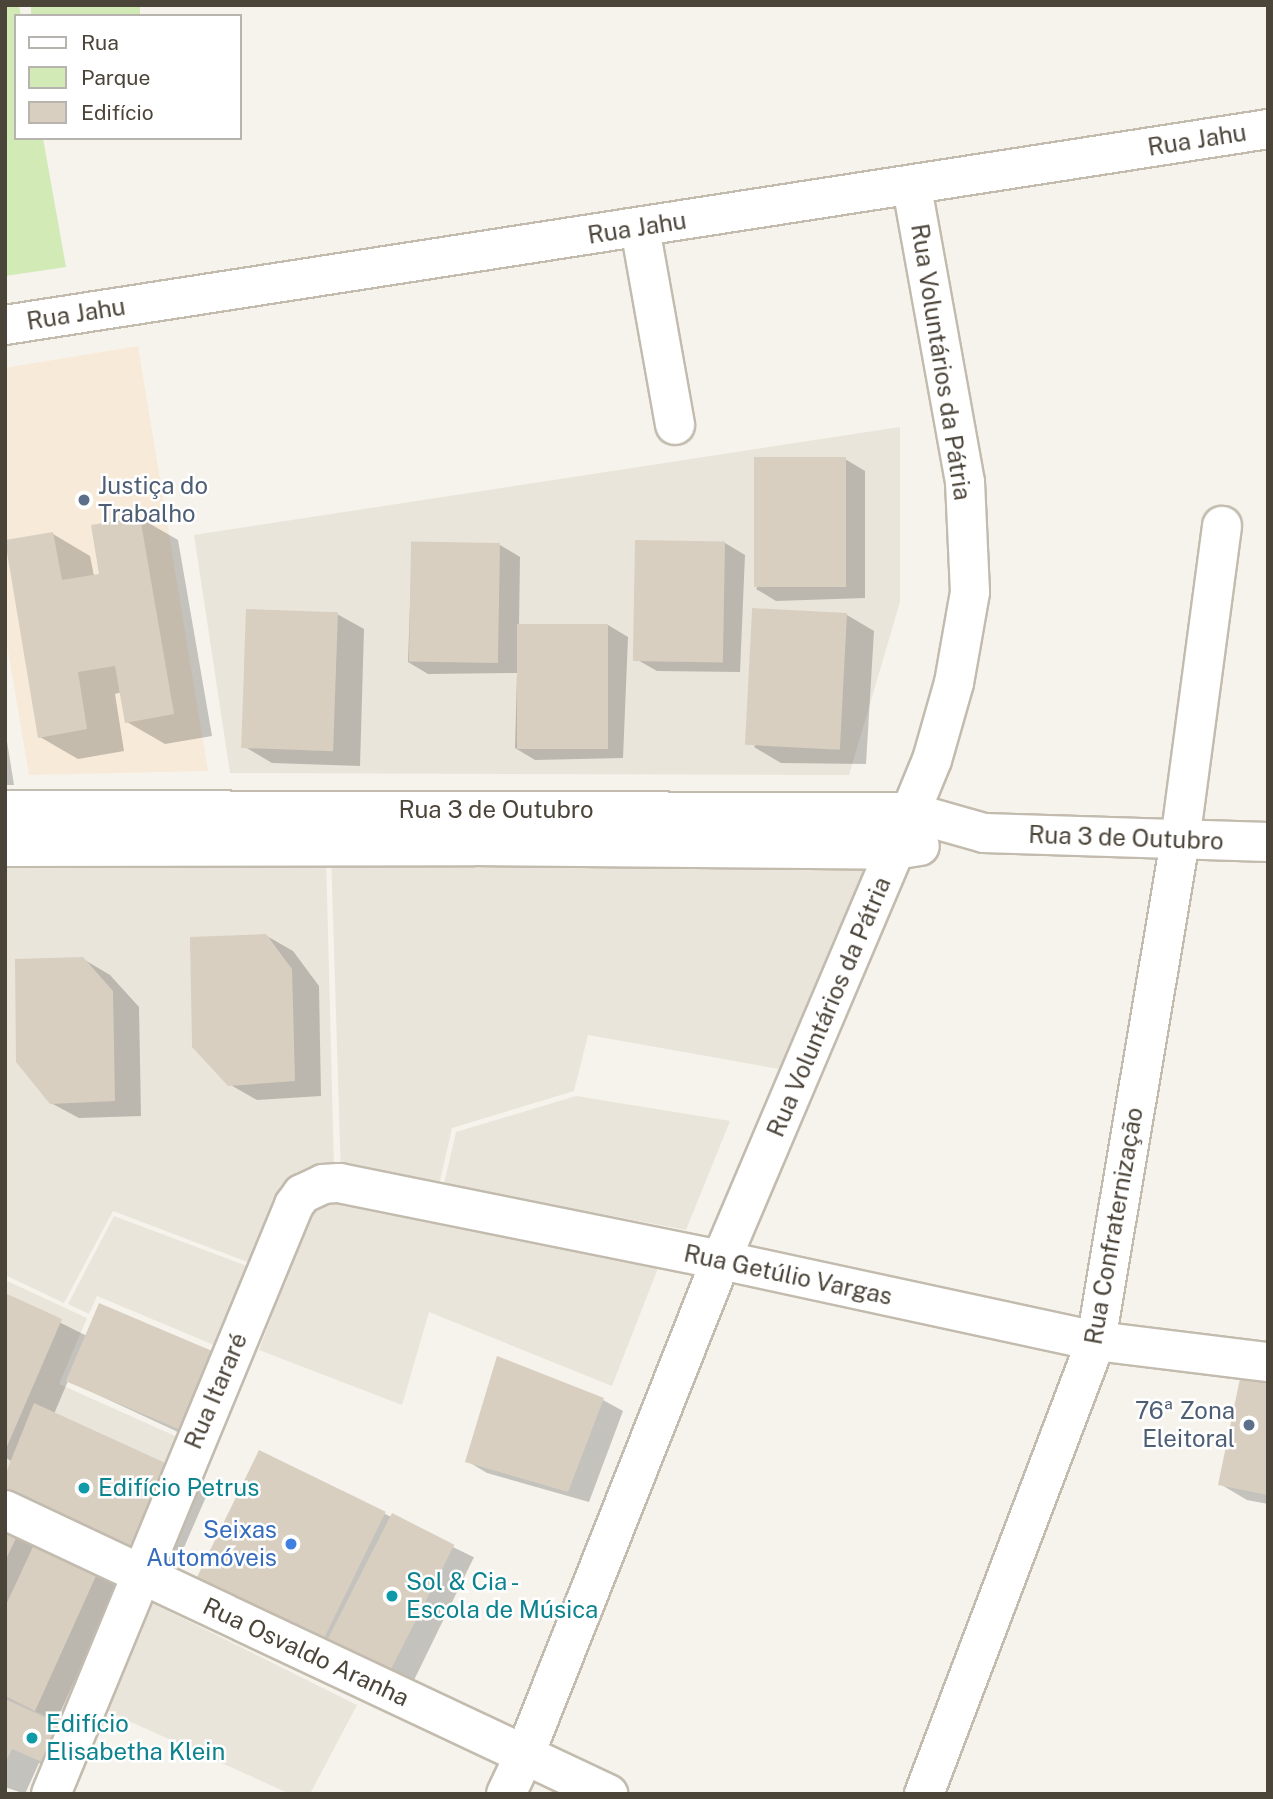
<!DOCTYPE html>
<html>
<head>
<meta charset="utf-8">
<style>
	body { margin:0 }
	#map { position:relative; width:1273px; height:1799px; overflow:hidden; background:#f6f3ec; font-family:"Public Sans",sans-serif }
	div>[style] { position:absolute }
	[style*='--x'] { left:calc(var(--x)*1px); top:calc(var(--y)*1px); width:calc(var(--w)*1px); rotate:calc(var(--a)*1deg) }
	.residential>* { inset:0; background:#eae5da }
	.commercial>* { inset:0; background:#f7ead8 }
	.green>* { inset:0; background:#d2eab5; transform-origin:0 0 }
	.shadow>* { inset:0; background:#0003; transform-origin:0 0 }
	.building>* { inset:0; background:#d8cfc1; transform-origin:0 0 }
	.roads { filter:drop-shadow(2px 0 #c2bbae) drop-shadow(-2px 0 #c2bbae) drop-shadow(0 2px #c2bbae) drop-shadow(0 -2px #c2bbae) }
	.minor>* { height:38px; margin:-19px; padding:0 19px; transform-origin:19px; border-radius:19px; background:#fff }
	.dots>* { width:19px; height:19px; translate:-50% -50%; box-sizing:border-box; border:4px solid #fff; border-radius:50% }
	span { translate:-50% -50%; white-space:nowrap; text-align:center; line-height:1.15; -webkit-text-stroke:5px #fff; paint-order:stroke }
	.street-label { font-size:24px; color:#4b4439 }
	.service-label { font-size:24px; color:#4e5e75 }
	.left { translate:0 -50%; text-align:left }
	.right { translate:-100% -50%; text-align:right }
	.culture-label { font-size:24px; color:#0d838f }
	.shop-label { font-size:24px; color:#366cbe }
	.frame { position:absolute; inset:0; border:7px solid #4b4439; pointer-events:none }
	.legend { position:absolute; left:14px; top:14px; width:228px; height:126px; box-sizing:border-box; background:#fff; border:2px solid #b7b4b0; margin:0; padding:9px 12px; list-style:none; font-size:21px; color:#4b4439 }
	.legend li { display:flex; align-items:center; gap:14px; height:35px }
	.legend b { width:35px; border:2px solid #b7b4b0 }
</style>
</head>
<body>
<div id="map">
	<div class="residential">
		<i style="clip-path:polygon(900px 427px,900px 602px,849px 775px,230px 773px,194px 535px)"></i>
		<i style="clip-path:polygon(331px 853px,886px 857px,796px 1072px,588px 1035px,574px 1091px,452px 1128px,437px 1194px,341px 1176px)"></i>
		<i style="clip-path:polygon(326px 854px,334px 1168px,258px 1266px,113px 1211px,64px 1303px,5px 1275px,5px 855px)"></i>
		<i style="clip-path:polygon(576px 1096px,730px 1121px,686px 1230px,444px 1184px,456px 1132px)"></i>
		<i style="clip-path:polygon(317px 1196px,658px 1268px,612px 1386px,429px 1312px,402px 1405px,259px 1350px)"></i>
		<i style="clip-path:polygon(114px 1216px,255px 1269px,221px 1348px,97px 1296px,89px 1314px,68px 1304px)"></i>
		<i style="clip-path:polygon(5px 1280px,87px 1318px,59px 1384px,184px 1440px,131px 1561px,5px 1501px)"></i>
		<i style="clip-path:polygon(5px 1523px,125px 1578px,61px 1723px,5px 1697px)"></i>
		<i style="clip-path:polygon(142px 1598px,357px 1705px,310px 1794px,290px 1794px,98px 1707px)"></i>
	</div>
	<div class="commercial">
		<i style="clip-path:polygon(138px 346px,208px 771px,29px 775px,5px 633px,5px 368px)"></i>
	</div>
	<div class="green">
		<i style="clip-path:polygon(5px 5px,19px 5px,21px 16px,16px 16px,16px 138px,43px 138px,66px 267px,5px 276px)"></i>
		<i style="left:31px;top:5px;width:109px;height:11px"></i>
	</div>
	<div class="shadow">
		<i style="clip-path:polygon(845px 459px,865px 471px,865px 598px,776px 601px,756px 589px)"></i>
		<i style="clip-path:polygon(140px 518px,178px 540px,212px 736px,165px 744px,127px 722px,122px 692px,115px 694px,124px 751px,78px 759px,40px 737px,53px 534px,90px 556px,94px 576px,101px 575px)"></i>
		<i style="clip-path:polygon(637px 542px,725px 543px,745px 555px,740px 672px,657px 671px,636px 659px)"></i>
		<i style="clip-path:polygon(500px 545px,520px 557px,519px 626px,608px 625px,628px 637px,623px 758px,535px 760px,515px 748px,517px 673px,428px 674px,408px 662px,412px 547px)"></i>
		<i style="clip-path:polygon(337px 614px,364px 629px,360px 766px,272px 763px,245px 747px)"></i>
		<i style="clip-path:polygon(847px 615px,874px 631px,866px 764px,781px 763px,754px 747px)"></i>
		<i style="clip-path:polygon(5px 729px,14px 785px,5px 785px)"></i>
		<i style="clip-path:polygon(265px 935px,293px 951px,319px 986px,321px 1096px,257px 1100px,229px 1084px)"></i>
		<i style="clip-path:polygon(83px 959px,110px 975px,139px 1007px,141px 1116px,79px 1118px,51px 1103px)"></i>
		<i style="clip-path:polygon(5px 1295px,87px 1336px,206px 1445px,68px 1381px,54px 1414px,171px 1468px,209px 1490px,172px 1575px,5px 1457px)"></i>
		<i style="clip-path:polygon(1268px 1366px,1268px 1504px,1247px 1500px,1220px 1484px)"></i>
		<i style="clip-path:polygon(603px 1400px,623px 1411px,589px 1502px,487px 1473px,467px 1461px)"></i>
		<i style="left:260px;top:1453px;width:238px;height:144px;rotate:26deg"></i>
		<i style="clip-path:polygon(5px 1525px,120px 1580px,55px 1724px,75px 1778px,39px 1763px,25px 1794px,5px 1787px)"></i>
	</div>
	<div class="building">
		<i style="left:846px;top:457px;width:130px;height:92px;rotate:90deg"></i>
		<i style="clip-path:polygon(140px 517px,174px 714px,125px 723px,115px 666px,78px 672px,87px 729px,38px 738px,5px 540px,53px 532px,62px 580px,99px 574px,91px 525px)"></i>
		<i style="left:635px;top:540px;width:90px;height:121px;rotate:1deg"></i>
		<i style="left:500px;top:543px;width:120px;height:89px;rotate:91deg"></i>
		<i style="left:246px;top:609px;width:92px;height:139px;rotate:2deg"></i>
		<i style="left:847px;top:613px;width:137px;height:95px;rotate:93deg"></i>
		<i style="left:517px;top:624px;width:91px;height:125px"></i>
		<i style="clip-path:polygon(266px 934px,292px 969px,295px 1081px,228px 1086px,192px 1047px,190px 937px)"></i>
		<i style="clip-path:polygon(83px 957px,113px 991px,115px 1101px,50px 1104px,16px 1062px,15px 959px)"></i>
		<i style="clip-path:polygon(5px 1293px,62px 1319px,5px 1451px)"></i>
		<i style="left:99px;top:1303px;width:130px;height:85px;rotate:23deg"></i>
		<i style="clip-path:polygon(497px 1356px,604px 1398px,568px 1492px,465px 1462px)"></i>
		<i style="clip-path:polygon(1244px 1359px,1268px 1364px,1268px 1495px,1218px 1485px)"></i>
		<i style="clip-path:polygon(34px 1403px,172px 1466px,134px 1555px,5px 1501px,5px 1475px)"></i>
		<i style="left:259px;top:1450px;width:141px;height:143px;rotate:26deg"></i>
		<i style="left:392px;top:1513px;width:70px;height:146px;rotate:27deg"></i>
		<i style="clip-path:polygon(5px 1523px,20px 1530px,5px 1561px)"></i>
		<i style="clip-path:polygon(37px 1538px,100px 1567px,35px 1711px,5px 1696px,5px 1607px)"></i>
		<i style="clip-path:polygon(5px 1699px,64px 1726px,47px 1764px,12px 1749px,5px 1763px)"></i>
	</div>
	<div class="roads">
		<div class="minor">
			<i style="--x:640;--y:228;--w:200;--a:79.9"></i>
			<i style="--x:5;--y:325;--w:1278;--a:-8.82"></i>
			<i style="--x:5;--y:810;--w:905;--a:0.13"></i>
			<i style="--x:910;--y:812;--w:77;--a:15.8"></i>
			<i style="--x:984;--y:833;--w:284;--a:1.8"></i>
			<i style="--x:5;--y:847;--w:469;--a:-0.1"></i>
			<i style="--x:474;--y:846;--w:421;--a:0.5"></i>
			<i style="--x:895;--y:850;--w:25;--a:-9"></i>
			<i style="--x:5;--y:1510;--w:667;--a:25.22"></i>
			<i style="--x:51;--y:1794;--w:637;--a:-67.58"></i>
			<i style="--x:294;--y:1205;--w:14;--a:-54"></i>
			<i style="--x:302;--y:1194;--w:23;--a:-25"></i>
			<i style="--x:323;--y:1184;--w:16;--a:-4"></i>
			<i style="--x:339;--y:1183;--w:390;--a:11.4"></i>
			<i style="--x:721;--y:1260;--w:384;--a:12.2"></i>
			<i style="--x:1096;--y:1341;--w:173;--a:7"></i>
			<i style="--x:506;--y:1794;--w:44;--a:-64.6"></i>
			<i style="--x:525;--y:1754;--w:531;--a:-68.36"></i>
			<i style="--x:721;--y:1260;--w:445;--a:-67"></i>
			<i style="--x:895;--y:850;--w:97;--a:-67.7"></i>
			<i style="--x:932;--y:760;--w:80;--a:-74.1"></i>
			<i style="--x:954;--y:683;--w:92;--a:-80"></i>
			<i style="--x:970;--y:592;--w:110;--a:-92.6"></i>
			<i style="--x:965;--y:482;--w:301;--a:-100.2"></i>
			<i style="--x:924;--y:1794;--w:485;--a:-69.2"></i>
			<i style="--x:1096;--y:1341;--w:507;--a:-80.46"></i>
			<i style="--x:1180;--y:841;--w:318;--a:-82.4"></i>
		</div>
	</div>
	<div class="dots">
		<i style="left:84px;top:500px;background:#5c6f8a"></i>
		<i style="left:1249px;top:1425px;background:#5c6f8a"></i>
		<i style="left:84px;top:1488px;background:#0f9aa8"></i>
		<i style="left:291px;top:1544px;background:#3f7fe0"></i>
		<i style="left:392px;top:1596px;background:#0f9aa8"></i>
		<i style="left:32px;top:1738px;background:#0f9aa8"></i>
	</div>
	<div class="street-label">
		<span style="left:1197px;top:140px;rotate:-9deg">Rua Jahu</span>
		<span style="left:637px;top:228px;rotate:-9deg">Rua Jahu</span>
		<span style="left:76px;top:314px;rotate:-9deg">Rua Jahu</span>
		<span style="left:941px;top:362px;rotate:81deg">Rua Voluntários da Pátria</span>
		<span style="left:496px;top:810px">Rua 3 de Outubro</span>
		<span style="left:1126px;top:838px;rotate:2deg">Rua 3 de Outubro</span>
		<span style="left:829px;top:1007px;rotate:-67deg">Rua Voluntários da Pátria</span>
		<span style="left:1114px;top:1226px;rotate:-80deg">Rua Confraternização</span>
		<span style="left:788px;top:1275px;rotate:12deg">Rua Getúlio Vargas</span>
		<span style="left:216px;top:1391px;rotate:-67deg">Rua Itararé</span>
		<span style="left:306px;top:1652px;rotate:25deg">Rua Osvaldo Aranha</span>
	</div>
	<div class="service-label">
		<span class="left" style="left:98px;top:500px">Justiça do<br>Trabalho</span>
		<span class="right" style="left:1235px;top:1425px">76ª Zona<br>Eleitoral</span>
	</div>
	<div class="culture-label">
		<span class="left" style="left:98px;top:1488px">Edifício Petrus</span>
		<span class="left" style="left:406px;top:1596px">Sol &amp; Cia -<br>Escola de Música</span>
		<span class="left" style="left:46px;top:1738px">Edifício<br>Elisabetha Klein</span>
	</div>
	<div class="shop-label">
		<span class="right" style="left:277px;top:1544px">Seixas<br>Automóveis</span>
	</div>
	<div class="frame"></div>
	<ul class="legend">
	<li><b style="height:9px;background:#fff"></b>Rua</li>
	<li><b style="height:19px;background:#d2eab5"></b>Parque</li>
	<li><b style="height:19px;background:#d8cfc1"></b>Edifício</li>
	</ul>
</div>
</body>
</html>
